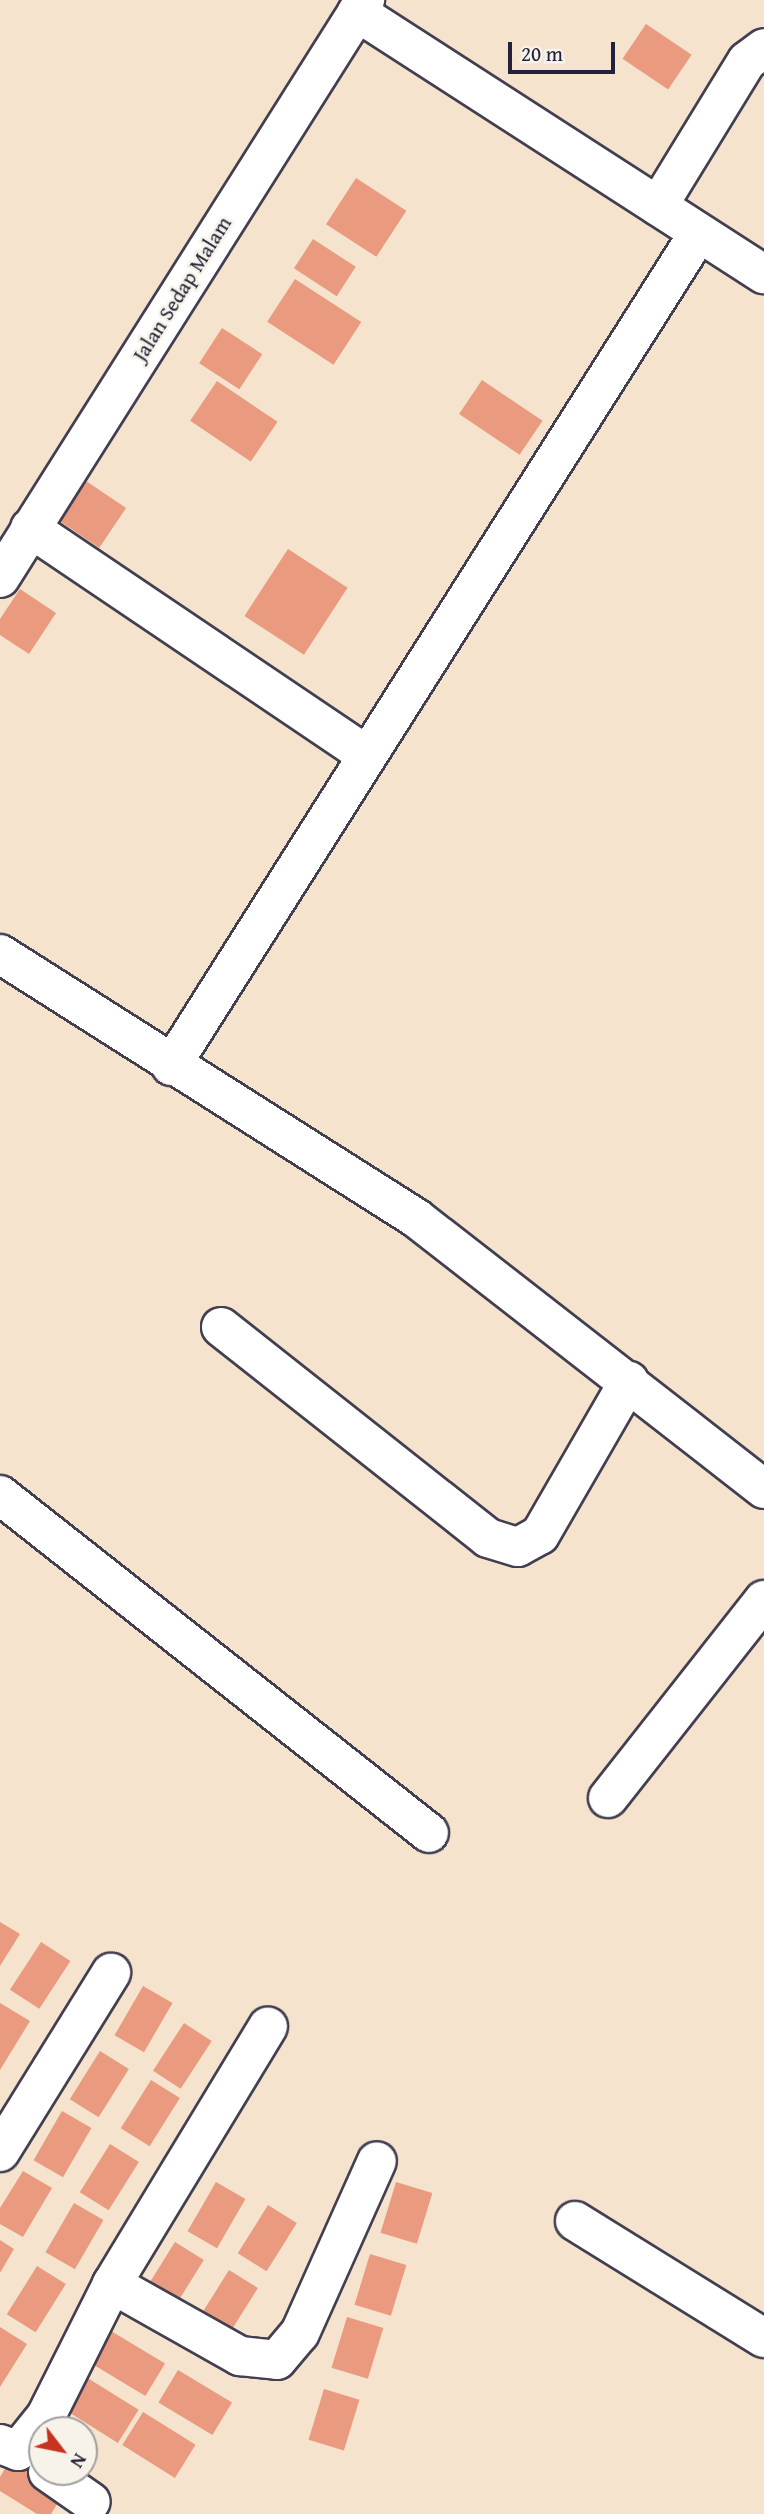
<!DOCTYPE html>
<html>
<head>
<meta charset="utf-8">
<style>
	body { margin:0 }
	#map { position:relative; width:764px; height:2514px; overflow:hidden; background:#f5e3cd; font-family:"Gentium Book Plus",serif }
	div>[style] { position:absolute }
	[style*='--x'] { left:calc(var(--x)*1px); top:calc(var(--y)*1px); width:calc(var(--w)*1px); rotate:calc(var(--a)*1deg) }
	.building>* { inset:0; background:#e99a7f; transform-origin:0 0 }
	.roads { filter:drop-shadow(2px 0 #423f51) drop-shadow(-2px 0 #423f51) drop-shadow(0 2px #423f51) drop-shadow(0 -2px #423f51) }
	.minor>* { height:38px; margin:-19px; padding:0 19px; transform-origin:19px; border-radius:19px; background:#fff }
	span { translate:-50% -50%; white-space:nowrap; text-align:center; line-height:1.15; -webkit-text-stroke:5px #f7f3e8; paint-order:stroke }
	.street-label { font-size:21px; color:#22223b }
	.north { position:absolute; left:28px; top:2416px; width:70px; height:70px; box-sizing:border-box; background:#f7f3e8; border:2px solid #a29fa3; border-radius:50%; rotate:122deg; font-size:19px; font-weight:700; line-height:28px; text-align:center; color:#22223b }
	.north::after { content:''; display:block; margin:auto; width:24px; height:32px; background:#c8321e; clip-path:polygon(50% 0,100% 100%,50% 72%,0 100%) }
	.scale { position:absolute; left:508px; top:42px; width:107px; height:32px; box-sizing:border-box; border:4px solid #22223b; border-top:0; padding-left:9px; font-size:21px; line-height:24px; white-space:nowrap; color:#22223b; -webkit-text-stroke:5px #f7f3e8; paint-order:stroke }
</style>
</head>
<body>
<div id="map">
	<div class="building">
		<i style="left:646px;top:24px;width:55px;height:42px;rotate:34deg"></i>
		<i style="left:356px;top:178px;width:60px;height:55px;rotate:33deg"></i>
		<i style="left:313px;top:239px;width:51px;height:35px;rotate:33deg"></i>
		<i style="left:295px;top:279px;width:79px;height:51px;rotate:33deg"></i>
		<i style="left:222px;top:328px;width:48px;height:42px;rotate:33deg"></i>
		<i style="left:482px;top:380px;width:73px;height:41px;rotate:34deg"></i>
		<i style="left:217px;top:381px;width:73px;height:48px;rotate:34deg"></i>
		<i style="left:83px;top:479px;width:52px;height:48px;rotate:34deg"></i>
		<i style="left:288px;top:549px;width:71px;height:80px;rotate:33deg"></i>
		<i style="clip-path:polygon(20px 589px,56px 613px,29px 654px,0 635px,0 619px)"></i>
		<i style="clip-path:polygon(0 1922px,20px 1934px,0 1966px)"></i>
		<i style="left:41px;top:1942px;width:35px;height:57px;rotate:33deg"></i>
		<i style="left:143px;top:1986px;width:34px;height:57px;rotate:30deg"></i>
		<i style="clip-path:polygon(0 2003px,30px 2021px,0 2070px)"></i>
		<i style="left:184px;top:2023px;width:33px;height:57px;rotate:33deg"></i>
		<i style="left:100px;top:2051px;width:34px;height:57px;rotate:32deg"></i>
		<i style="left:151px;top:2080px;width:34px;height:57px;rotate:32deg"></i>
		<i style="left:62px;top:2111px;width:34px;height:57px;rotate:30deg"></i>
		<i style="left:110px;top:2144px;width:34px;height:57px;rotate:32deg"></i>
		<i style="clip-path:polygon(23px 2171px,52px 2188px,23px 2237px,0 2224px,0 2208px)"></i>
		<i style="left:216px;top:2182px;width:34px;height:57px;rotate:30deg"></i>
		<i style="left:396px;top:2182px;width:38px;height:53px;rotate:17deg"></i>
		<i style="left:74px;top:2203px;width:34px;height:57px;rotate:30deg"></i>
		<i style="left:268px;top:2205px;width:34px;height:57px;rotate:32deg"></i>
		<i style="clip-path:polygon(0 2240px,14px 2249px,0 2273px)"></i>
		<i style="left:175px;top:2242px;width:34px;height:57px;rotate:32deg"></i>
		<i style="left:370px;top:2254px;width:38px;height:53px;rotate:17deg"></i>
		<i style="left:37px;top:2266px;width:34px;height:57px;rotate:32deg"></i>
		<i style="left:229px;top:2270px;width:34px;height:57px;rotate:32deg"></i>
		<i style="left:347px;top:2317px;width:38px;height:53px;rotate:17deg"></i>
		<i style="clip-path:polygon(0 2327px,27px 2344px,0 2387px)"></i>
		<i style="left:111px;top:2331px;width:63px;height:38px;rotate:31deg"></i>
		<i style="left:178px;top:2370px;width:63px;height:38px;rotate:31deg"></i>
		<i style="left:86px;top:2377px;width:62px;height:39px;rotate:32deg"></i>
		<i style="left:324px;top:2389px;width:37px;height:53px;rotate:17deg"></i>
		<i style="left:143px;top:2412px;width:62px;height:39px;rotate:32deg"></i>
		<i style="clip-path:polygon(13px 2455px,67px 2488px,51px 2514px,37px 2514px,0 2491px,0 2477px)"></i>
	</div>
	<div class="roads">
		<div class="minor">
			<i style="--x:357;--y:12;--w:484;--a:32.8"></i>
			<i style="--x:658;--y:206;--w:170;--a:-58.5"></i>
			<i style="--x:747;--y:61;--w:21;--a:-37"></i>
			<i style="--x:30;--y:528;--w:405;--a:34"></i>
			<i style="--x:0;--y:578;--w:684;--a:-57.73"></i>
			<i style="--x:0;--y:954;--w:493;--a:32.4"></i>
			<i style="--x:416;--y:1218;--w:441;--a:37.9"></i>
			<i style="--x:171;--y:1066;--w:985;--a:-57.65"></i>
			<i style="--x:221;--y:1327;--w:340;--a:38.3"></i>
			<i style="--x:488;--y:1538;--w:31;--a:17"></i>
			<i style="--x:518;--y:1547;--w:25;--a:-29"></i>
			<i style="--x:540;--y:1535;--w:178;--a:-60"></i>
			<i style="--x:0;--y:1495;--w:546;--a:38.23"></i>
			<i style="--x:608;--y:1798;--w:252;--a:-51.8"></i>
			<i style="--x:0;--y:2152;--w:211;--a:-58.2"></i>
			<i style="--x:575;--y:2221;--w:222;--a:31.8"></i>
			<i style="--x:112;--y:2284;--w:147;--a:29.4"></i>
			<i style="--x:240;--y:2356;--w:37;--a:6"></i>
			<i style="--x:277;--y:2360;--w:35;--a:-50"></i>
			<i style="--x:300;--y:2333;--w:188;--a:-65.9"></i>
			<i style="--x:0;--y:2444;--w:19;--a:21"></i>
			<i style="--x:18;--y:2451;--w:45;--a:-51.3"></i>
			<i style="--x:46;--y:2416;--w:148;--a:-63.4"></i>
			<i style="--x:112;--y:2284;--w:301;--a:-58.8"></i>
			<i style="--x:48;--y:2472;--w:52;--a:34.9"></i>
		</div>
	</div>
	<div class="street-label">
		<span style="left:182px;top:289px;rotate:-58deg">Jalan Sedap Malam</span>
	</div>
	<div class="north">N</div>
	<div class="scale">20 m</div>
</div>
</body>
</html>
